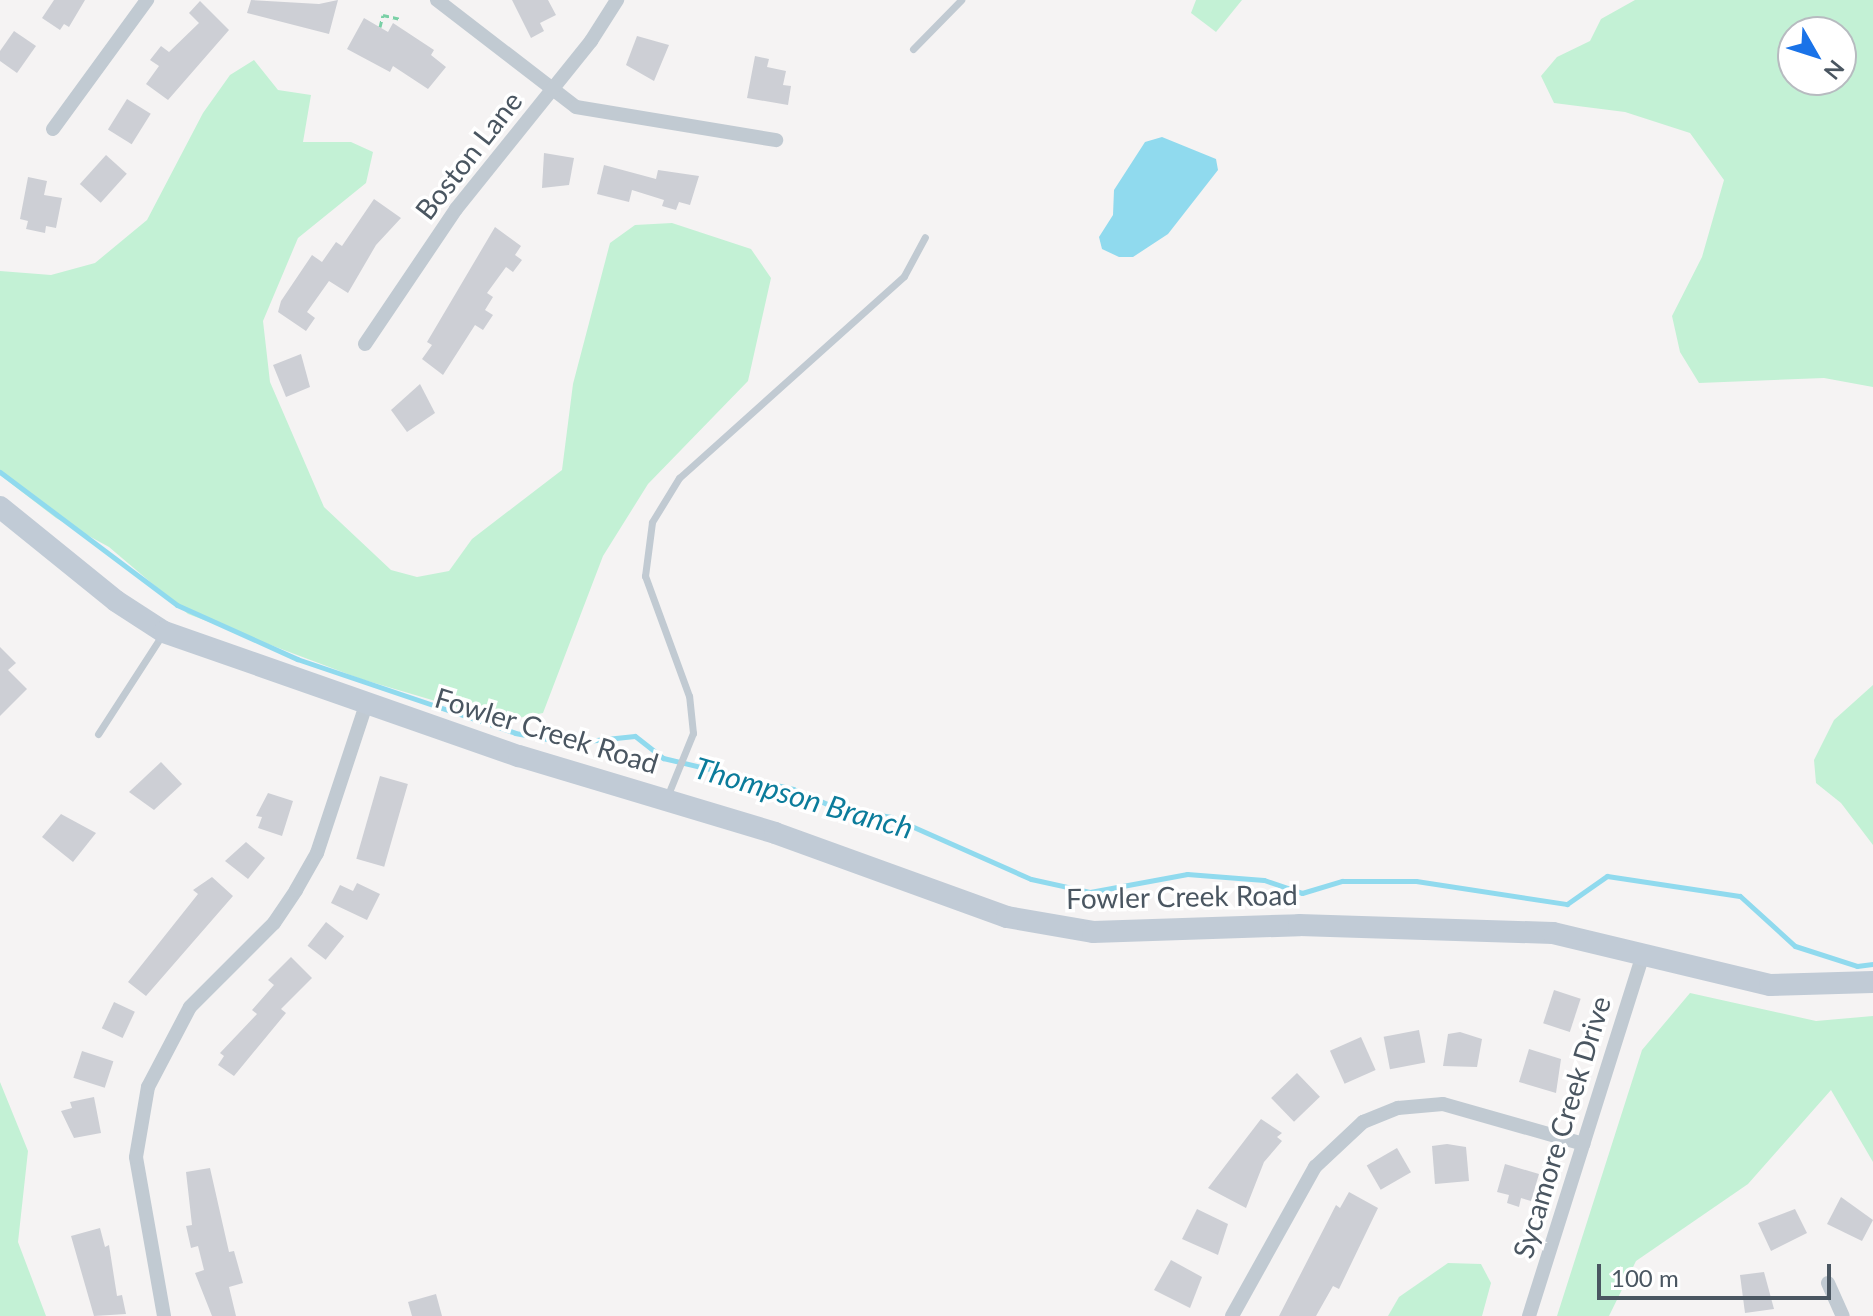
<!DOCTYPE html>
<html>
<head>
<meta charset="utf-8">
<style>
	body { margin:0 }
	#map { position:relative; width:1873px; height:1316px; overflow:hidden; background:#f5f3f3; font-family:Lato,sans-serif }
	div>[style] { position:absolute }
	[style*='--x'] { left:calc(var(--x)*1px); top:calc(var(--y)*1px); width:calc(var(--w)*1px); rotate:calc(var(--a)*1deg) }
	.green>* { inset:0; background:#c3f1d5 }
	.water>* { inset:0; background:#90daee }
	.stream>* { height:5px; margin:-2.5px; padding:0 2.5px; transform-origin:2.5px; border-radius:2.5px; background:#90daee }
	.building>* { inset:0; background:#cdcfd5; transform-origin:0 0 }
	.path>* { height:3px; margin-top:-1.5px; transform-origin:0; background:repeating-linear-gradient(90deg,#7ad0a6 0 6px,transparent 0 10px) }
	.service>* { height:7px; margin:-3.5px; padding:0 3.5px; transform-origin:3.5px; border-radius:3.5px; background:#c1cad2 }
	.minor>* { height:14px; margin:-7px; padding:0 7px; transform-origin:7px; border-radius:7px; background:#c1cad2 }
	.secondary>* { height:22px; margin:-11px; padding:0 11px; transform-origin:11px; border-radius:11px; background:#c1cbd6 }
	span { translate:-50% -50%; white-space:nowrap; text-align:center; line-height:1.15; -webkit-text-stroke:7px #fff; paint-order:stroke }
	.street-label { font-size:28px; color:#4a5661 }
	.water-label { font-size:30px; color:#0c7c9b; font-style:italic }
	.north { position:absolute; left:1777px; top:16px; width:80px; height:80px; box-sizing:border-box; background:#fff; border:2px solid #b7bbc0; border-radius:50%; rotate:129deg; font-size:22px; font-weight:700; line-height:32px; text-align:center; color:#4a5661 }
	.north::after { content:''; display:block; margin:auto; width:28px; height:36px; background:#1a73e8; clip-path:polygon(50% 0,100% 100%,50% 72%,0 100%) }
	.scale { position:absolute; left:1597px; top:1264px; width:234px; height:36px; box-sizing:border-box; border:4px solid #4a5661; border-top:0; padding-left:10px; font-size:24px; line-height:28px; white-space:nowrap; color:#4a5661; -webkit-text-stroke:6px #fff; paint-order:stroke }
</style>
</head>
<body>
<div id="map">
	<div class="green">
		<i style="clip-path:polygon(1196px 0,1242px 0,1216px 32px,1191px 13px)"></i>
		<i style="clip-path:polygon(evenodd,1635px 0,1873px 0,1873px 387px,1824px 378px,1699px 383px,1680px 352px,1672px 316px,1702px 257px,1724px 180px,1690px 133px,1625px 112px,1554px 103px,1541px 76px,1557px 57px,1590px 41px,1601px 19px,1635px 0,1793px 32px,1841px 32px,1841px 80px,1793px 80px,1793px 32px)"></i>
		<i style="clip-path:polygon(254px 60px,278px 90px,311px 95px,303px 142px,351px 142px,373px 152px,366px 183px,298px 238px,263px 321px,270px 382px,324px 507px,391px 570px,417px 577px,449px 571px,472px 539px,562px 470px,573px 384px,610px 243px,635px 225px,672px 223px,751px 249px,771px 278px,748px 381px,648px 484px,603px 556px,543px 713px,503px 721px,361px 679px,188px 614px,109px 547px,56px 518px,0 475px,0 271px,51px 275px,95px 263px,147px 220px,203px 113px,230px 75px)"></i>
		<i style="clip-path:polygon(1873px 685px,1873px 845px,1841px 803px,1816px 783px,1814px 760px,1834px 720px)"></i>
		<i style="clip-path:polygon(1690px 993px,1816px 1021px,1873px 1016px,1873px 1162px,1831px 1090px,1748px 1184px,1636px 1261px,1609px 1316px,1557px 1316px,1642px 1050px)"></i>
		<i style="clip-path:polygon(0 1082px,28px 1151px,18px 1242px,46px 1316px,0 1316px)"></i>
		<i style="clip-path:polygon(1448px 1263px,1481px 1264px,1491px 1283px,1482px 1316px,1388px 1316px,1399px 1297px)"></i>
	</div>
	<div class="water">
		<i style="clip-path:polygon(1162px 137px,1216px 159px,1218px 170px,1168px 234px,1133px 257px,1119px 257px,1102px 249px,1099px 237px,1113px 215px,1114px 190px,1145px 142px)"></i>
	</div>
	<div class="stream">
		<i style="--x:0;--y:472;--w:221;--a:36.9"></i>
		<i style="--x:177;--y:605;--w:132;--a:24.2"></i>
		<i style="--x:297;--y:659;--w:230;--a:18.7"></i>
		<i style="--x:515;--y:733;--w:54;--a:10.7"></i>
		<i style="--x:568;--y:743;--w:67;--a:-6"></i>
		<i style="--x:635;--y:736;--w:36;--a:38"></i>
		<i style="--x:663;--y:758;--w:134;--a:13.4"></i>
		<i style="--x:793;--y:789;--w:45;--a:23.7"></i>
		<i style="--x:834;--y:807;--w:58;--a:10"></i>
		<i style="--x:891;--y:817;--w:153;--a:23.9"></i>
		<i style="--x:1031;--y:879;--w:60;--a:12.4"></i>
		<i style="--x:1090;--y:892;--w:99;--a:-10.5"></i>
		<i style="--x:1187;--y:874;--w:77;--a:4.5"></i>
		<i style="--x:1264;--y:880;--w:40;--a:18.9"></i>
		<i style="--x:1302;--y:893;--w:42;--a:-16.7"></i>
		<i style="--x:1342;--y:881;--w:74;--a:0"></i>
		<i style="--x:1416;--y:881;--w:153;--a:8.7"></i>
		<i style="--x:1567;--y:904;--w:49;--a:-35"></i>
		<i style="--x:1607;--y:876;--w:134;--a:8.6"></i>
		<i style="--x:1740;--y:896;--w:74;--a:42.3"></i>
		<i style="--x:1795;--y:946;--w:65;--a:17.9"></i>
		<i style="--x:1857;--y:966;--w:16;--a:-7"></i>
	</div>
	<div class="building">
		<i style="clip-path:polygon(54px 0,85px 0,69px 27px,64px 24px,60px 30px,42px 18px)"></i>
		<i style="clip-path:polygon(251px 0,319px 4px,338px 0,329px 34px,247px 13px)"></i>
		<i style="clip-path:polygon(512px 0,548px 0,556px 15px,540px 23px,544px 31px,531px 38px)"></i>
		<i style="clip-path:polygon(200px 1px,229px 30px,168px 100px,146px 84px,159px 66px,150px 60px,161px 46px,169px 52px,199px 23px,189px 13px)"></i>
		<i style="clip-path:polygon(364px 18px,388px 32px,393px 23px,434px 50px,431px 55px,446px 67px,428px 89px,393px 66px,390px 72px,347px 49px)"></i>
		<i style="clip-path:polygon(14px 31px,36px 46px,17px 73px,0 61px,0 51px)"></i>
		<i style="clip-path:polygon(637px 36px,669px 45px,654px 81px,626px 65px)"></i>
		<i style="clip-path:polygon(755px 56px,769px 59px,767px 67px,786px 71px,783px 85px,791px 86px,788px 105px,747px 98px)"></i>
		<i style="left:127px;top:99px;width:28px;height:36px;rotate:32deg"></i>
		<i style="clip-path:polygon(544px 153px,574px 158px,569px 185px,542px 188px)"></i>
		<i style="left:106px;top:155px;width:28px;height:39px;rotate:42deg"></i>
		<i style="clip-path:polygon(604px 165px,656px 179px,658px 170px,699px 176px,690px 205px,679px 202px,676px 210px,662px 206px,664px 200px,632px 190px,629px 202px,597px 194px)"></i>
		<i style="clip-path:polygon(28px 177px,47px 181px,44px 195px,62px 198px,56px 228px,46px 226px,45px 233px,26px 229px,28px 221px,20px 219px)"></i>
		<i style="clip-path:polygon(374px 199px,401px 218px,376px 245px,348px 293px,329px 281px,307px 312px,315px 318px,306px 331px,278px 312px,281px 301px,312px 255px,322px 262px,336px 242px,342px 246px)"></i>
		<i style="clip-path:polygon(495px 227px,521px 246px,515px 255px,522px 260px,513px 272px,506px 267px,487px 293px,493px 297px,485px 310px,493px 315px,483px 330px,475px 325px,443px 375px,422px 359px,432px 345px,427px 342px)"></i>
		<i style="clip-path:polygon(301px 354px,310px 387px,286px 397px,273px 365px)"></i>
		<i style="clip-path:polygon(420px 384px,435px 413px,407px 432px,391px 410px)"></i>
		<i style="clip-path:polygon(0 647px,16px 663px,8px 670px,27px 689px,0 716px)"></i>
		<i style="clip-path:polygon(161px 762px,182px 784px,154px 810px,129px 792px)"></i>
		<i style="left:380px;top:776px;width:29px;height:86px;rotate:16deg"></i>
		<i style="clip-path:polygon(268px 793px,293px 801px,282px 836px,258px 828px,262px 817px,256px 816px)"></i>
		<i style="clip-path:polygon(61px 814px,96px 833px,73px 862px,42px 837px)"></i>
		<i style="clip-path:polygon(246px 842px,265px 858px,248px 879px,225px 861px)"></i>
		<i style="clip-path:polygon(212px 877px,233px 896px,146px 996px,128px 982px,198px 894px,193px 890px)"></i>
		<i style="clip-path:polygon(357px 883px,380px 894px,367px 920px,331px 903px,340px 885px,353px 891px)"></i>
		<i style="left:326px;top:922px;width:23px;height:30px;rotate:38deg"></i>
		<i style="clip-path:polygon(291px 957px,312px 978px,281px 1009px,286px 1013px,234px 1076px,218px 1065px,224px 1056px,220px 1053px,257px 1014px,252px 1010px,274px 985px,268px 980px)"></i>
		<i style="left:1554px;top:990px;width:28px;height:35px;rotate:18deg"></i>
		<i style="left:114px;top:1002px;width:23px;height:29px;rotate:25deg"></i>
		<i style="left:1419px;top:1030px;width:33px;height:36px;rotate:79deg"></i>
		<i style="clip-path:polygon(1460px 1032px,1482px 1039px,1477px 1067px,1443px 1066px,1448px 1034px)"></i>
		<i style="left:1361px;top:1037px;width:36px;height:34px;rotate:66deg"></i>
		<i style="clip-path:polygon(1529px 1049px,1561px 1059px,1556px 1093px,1519px 1082px)"></i>
		<i style="left:82px;top:1051px;width:33px;height:28px;rotate:18deg"></i>
		<i style="left:1297px;top:1073px;width:33px;height:36px;rotate:46deg"></i>
		<i style="clip-path:polygon(94px 1097px,101px 1133px,74px 1138px,61px 1111px,72px 1108px,70px 1102px)"></i>
		<i style="clip-path:polygon(1261px 1119px,1282px 1133px,1277px 1137px,1282px 1141px,1264px 1162px,1246px 1208px,1208px 1188px)"></i>
		<i style="clip-path:polygon(1447px 1144px,1466px 1147px,1469px 1181px,1435px 1184px,1432px 1146px)"></i>
		<i style="left:1397px;top:1148px;width:28px;height:35px;rotate:60deg"></i>
		<i style="clip-path:polygon(1505px 1164px,1539px 1174px,1531px 1201px,1521px 1198px,1519px 1207px,1507px 1203px,1509px 1195px,1497px 1192px)"></i>
		<i style="clip-path:polygon(210px 1168px,229px 1252px,234px 1251px,243px 1283px,229px 1287px,236px 1316px,212px 1316px,195px 1273px,204px 1270px,198px 1246px,191px 1248px,186px 1226px,192px 1225px,186px 1172px)"></i>
		<i style="clip-path:polygon(1349px 1192px,1378px 1208px,1339px 1289px,1333px 1286px,1316px 1316px,1279px 1316px,1336px 1205px,1340px 1208px)"></i>
		<i style="clip-path:polygon(1841px 1197px,1873px 1220px,1862px 1241px,1827px 1224px)"></i>
		<i style="clip-path:polygon(1197px 1209px,1228px 1224px,1218px 1255px,1182px 1239px)"></i>
		<i style="clip-path:polygon(1795px 1209px,1807px 1233px,1771px 1251px,1758px 1223px)"></i>
		<i style="clip-path:polygon(100px 1228px,105px 1247px,109px 1245px,117px 1296px,122px 1295px,126px 1314px,94px 1316px,71px 1236px)"></i>
		<i style="clip-path:polygon(1171px 1260px,1202px 1277px,1190px 1308px,1154px 1290px)"></i>
		<i style="clip-path:polygon(1764px 1272px,1774px 1309px,1745px 1313px,1740px 1275px)"></i>
		<i style="clip-path:polygon(436px 1294px,442px 1316px,412px 1316px,408px 1302px)"></i>
	</div>
	<div class="path">
		<i style="--x:380;--y:27;--w:12;--a:-76"></i>
		<i style="--x:383;--y:15;--w:18;--a:13"></i>
	</div>
	<div class="service">
		<i style="--x:913;--y:49;--w:69;--a:-45.6"></i>
		<i style="--x:98;--y:734;--w:118;--a:-57.1"></i>
		<i style="--x:667;--y:797;--w:69;--a:-67.9"></i>
		<i style="--x:693;--y:733;--w:37;--a:-96"></i>
		<i style="--x:689;--y:696;--w:128;--a:-110.1"></i>
		<i style="--x:645;--y:576;--w:54;--a:-82.6"></i>
		<i style="--x:652;--y:522;--w:52;--a:-58.5"></i>
		<i style="--x:679;--y:478;--w:302;--a:-41.9"></i>
		<i style="--x:904;--y:276;--w:44;--a:-61.7"></i>
	</div>
	<div class="minor">
		<i style="--x:437;--y:0;--w:175;--a:37.6"></i>
		<i style="--x:576;--y:107;--w:203;--a:9.4"></i>
		<i style="--x:53;--y:129;--w:160;--a:-53.9"></i>
		<i style="--x:365;--y:344;--w:163;--a:-56"></i>
		<i style="--x:456;--y:209;--w:216;--a:-51.2"></i>
		<i style="--x:591;--y:41;--w:49;--a:-57.6"></i>
		<i style="--x:1828;--y:1283;--w:36;--a:66"></i>
		<i style="--x:164;--y:1316;--w:161;--a:-100"></i>
		<i style="--x:136;--y:1157;--w:71;--a:-80.3"></i>
		<i style="--x:148;--y:1087;--w:90;--a:-62.3"></i>
		<i style="--x:190;--y:1007;--w:119;--a:-45"></i>
		<i style="--x:274;--y:923;--w:40;--a:-56"></i>
		<i style="--x:296;--y:890;--w:43;--a:-60.4"></i>
		<i style="--x:317;--y:853;--w:156;--a:-71.7"></i>
		<i style="--x:1232;--y:1316;--w:171;--a:-60.9"></i>
		<i style="--x:1315;--y:1167;--w:66;--a:-43.2"></i>
		<i style="--x:1363;--y:1122;--w:38;--a:-22"></i>
		<i style="--x:1398;--y:1108;--w:45;--a:-5.1"></i>
		<i style="--x:1443;--y:1104;--w:146;--a:15.9"></i>
		<i style="--x:1529;--y:1316;--w:379;--a:-72.5"></i>
	</div>
	<div class="secondary">
		<i style="--x:0;--y:507;--w:149;--a:39"></i>
		<i style="--x:116;--y:601;--w:57;--a:32.9"></i>
		<i style="--x:164;--y:632;--w:376;--a:19.3"></i>
		<i style="--x:519;--y:756;--w:267;--a:16.7"></i>
		<i style="--x:775;--y:833;--w:247;--a:19.9"></i>
		<i style="--x:1007;--y:917;--w:87;--a:9.9"></i>
		<i style="--x:1093;--y:932;--w:206;--a:-1.9"></i>
		<i style="--x:1299;--y:925;--w:254;--a:1.8"></i>
		<i style="--x:1553;--y:933;--w:223;--a:13.5"></i>
		<i style="--x:1770;--y:985;--w:103;--a:-1.7"></i>
	</div>
	<div class="street-label">
		<span style="left:468px;top:155px;rotate:-52deg">Boston Lane</span>
		<span style="left:547px;top:730px;rotate:17deg">Fowler Creek Road</span>
		<span style="left:1182px;top:896px;rotate:-1deg">Fowler Creek Road</span>
		<span style="left:1561px;top:1127px;rotate:-73deg">Sycamore Creek Drive</span>
	</div>
	<div class="water-label">
		<span style="left:804px;top:797px;rotate:16deg">Thompson Branch</span>
	</div>
	<div class="north">N</div>
	<div class="scale">100 m</div>
</div>
</body>
</html>
